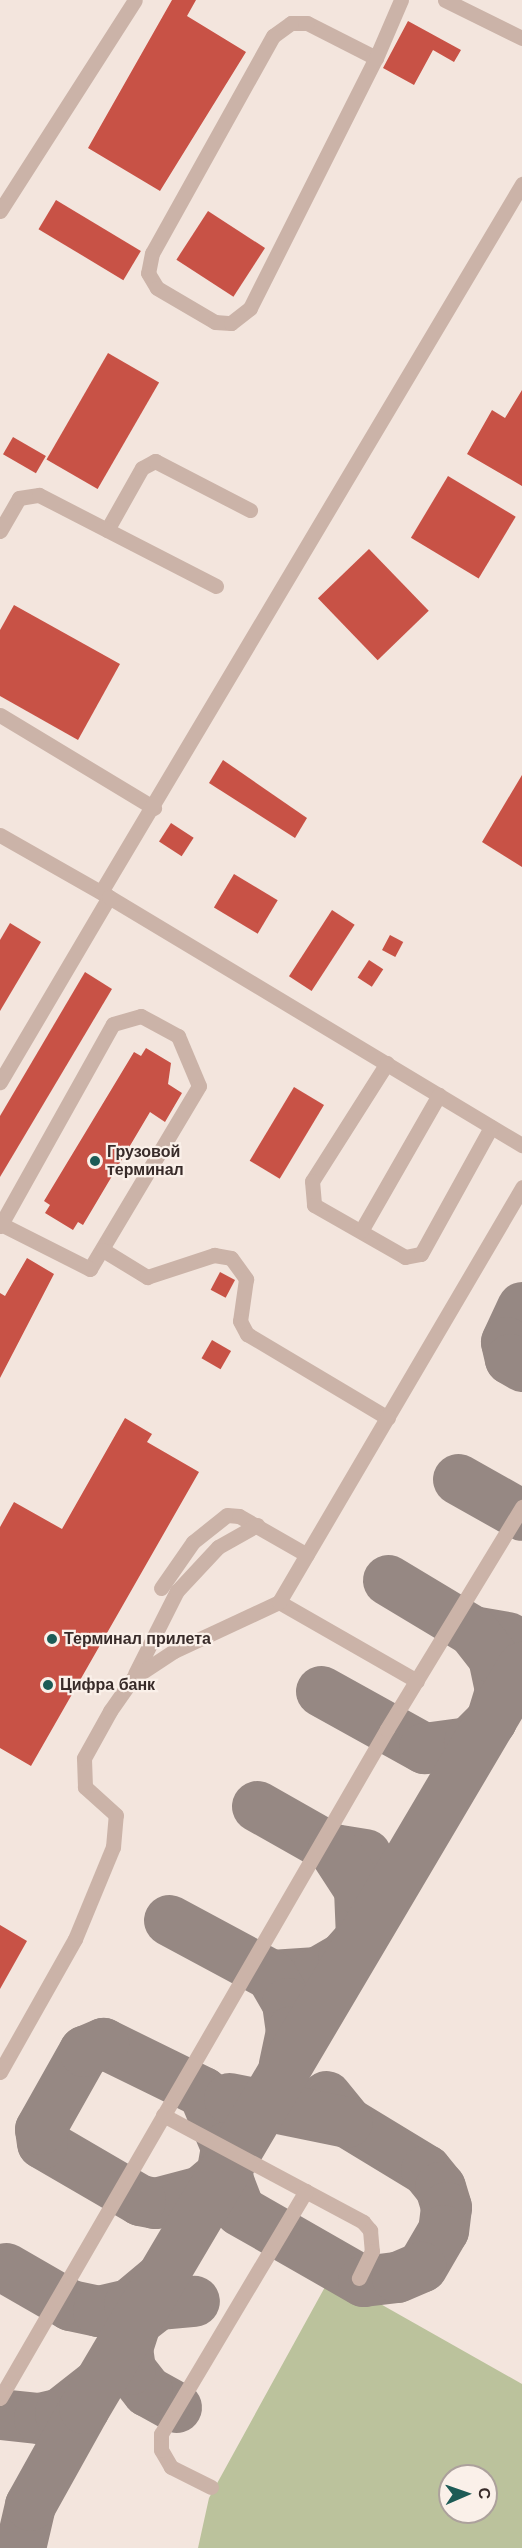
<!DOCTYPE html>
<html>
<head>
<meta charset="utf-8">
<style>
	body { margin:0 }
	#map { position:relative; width:522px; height:2548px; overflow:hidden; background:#f3e5dd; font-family:Arial,sans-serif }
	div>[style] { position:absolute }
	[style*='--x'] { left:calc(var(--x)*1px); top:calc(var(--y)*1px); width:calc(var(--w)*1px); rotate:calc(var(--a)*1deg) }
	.green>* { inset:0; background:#bbc29c }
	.taxiway>* { height:51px; margin:-25.5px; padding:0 25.5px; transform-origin:25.5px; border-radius:25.5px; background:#968883 }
	.building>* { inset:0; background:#c85246; transform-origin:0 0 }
	.minor>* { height:15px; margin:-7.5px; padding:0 7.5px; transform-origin:7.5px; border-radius:7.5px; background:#cbb3a8 }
	.dots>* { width:16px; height:16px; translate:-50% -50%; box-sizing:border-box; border:3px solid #faf0e9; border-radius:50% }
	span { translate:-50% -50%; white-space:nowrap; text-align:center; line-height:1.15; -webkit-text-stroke:4.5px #faf0e9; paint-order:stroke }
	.poi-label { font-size:16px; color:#382b29; font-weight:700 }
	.left { translate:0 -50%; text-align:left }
	.north { position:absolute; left:438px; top:2464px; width:60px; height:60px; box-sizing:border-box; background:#faf0e9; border:2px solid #aca19c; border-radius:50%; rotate:88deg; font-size:16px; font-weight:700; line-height:24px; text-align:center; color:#382b29 }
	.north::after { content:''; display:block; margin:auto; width:21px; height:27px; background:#1d5b56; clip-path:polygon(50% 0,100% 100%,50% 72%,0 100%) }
</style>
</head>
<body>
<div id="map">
	<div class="green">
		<i style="clip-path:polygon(evenodd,331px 2276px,522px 2384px,522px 2548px,198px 2548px,209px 2498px,331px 2276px,450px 2476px,486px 2476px,486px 2512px,450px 2512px,450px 2476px)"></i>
	</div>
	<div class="taxiway">
		<i style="--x:522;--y:1307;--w:38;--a:115"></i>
		<i style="--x:506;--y:1342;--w:17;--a:77"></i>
		<i style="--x:510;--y:1359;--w:14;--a:30"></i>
		<i style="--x:458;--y:1479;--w:73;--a:29.4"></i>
		<i style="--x:388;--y:1580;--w:99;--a:31"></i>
		<i style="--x:473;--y:1631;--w:35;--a:10"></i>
		<i style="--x:321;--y:1691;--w:118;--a:29"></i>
		<i style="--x:424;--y:1748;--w:45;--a:-7.6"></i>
		<i style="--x:469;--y:1742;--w:31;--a:-45"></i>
		<i style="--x:491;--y:1720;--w:31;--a:-73"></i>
		<i style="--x:500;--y:1690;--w:34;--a:-102"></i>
		<i style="--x:493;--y:1657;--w:33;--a:-128"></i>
		<i style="--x:257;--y:1806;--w:87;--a:29.5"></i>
		<i style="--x:333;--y:1849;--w:33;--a:9"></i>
		<i style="--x:169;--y:1920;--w:116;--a:28.3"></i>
		<i style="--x:271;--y:1975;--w:46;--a:-3.7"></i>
		<i style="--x:317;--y:1972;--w:30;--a:-30"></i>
		<i style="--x:343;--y:1957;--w:27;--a:-48"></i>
		<i style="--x:361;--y:1937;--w:48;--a:-92.4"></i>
		<i style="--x:359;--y:1889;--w:48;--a:-123"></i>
		<i style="--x:271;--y:1975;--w:32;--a:60"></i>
		<i style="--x:287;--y:2003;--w:28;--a:82"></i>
		<i style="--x:291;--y:2031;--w:35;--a:102"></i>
		<i style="--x:103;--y:2043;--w:111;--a:26.1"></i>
		<i style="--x:203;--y:2092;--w:60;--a:67.3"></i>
		<i style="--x:226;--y:2147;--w:27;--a:100"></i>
		<i style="--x:221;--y:2174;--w:26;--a:140"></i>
		<i style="--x:201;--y:2191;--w:48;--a:165.4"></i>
		<i style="--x:155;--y:2203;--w:15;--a:-169"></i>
		<i style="--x:140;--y:2200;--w:113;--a:-149.8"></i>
		<i style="--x:42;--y:2143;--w:14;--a:-98"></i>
		<i style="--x:40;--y:2129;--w:90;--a:-60.6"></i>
		<i style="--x:84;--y:2051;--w:21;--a:-23"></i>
		<i style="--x:326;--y:2096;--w:33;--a:51"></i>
		<i style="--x:347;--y:2122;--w:92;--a:31.3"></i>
		<i style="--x:426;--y:2170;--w:22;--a:51"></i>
		<i style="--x:440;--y:2187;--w:21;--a:73"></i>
		<i style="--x:446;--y:2207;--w:23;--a:97"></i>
		<i style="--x:443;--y:2230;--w:42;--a:120.3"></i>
		<i style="--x:229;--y:2098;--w:120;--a:11.5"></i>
		<i style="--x:228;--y:2160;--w:18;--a:93"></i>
		<i style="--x:227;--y:2178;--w:34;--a:69"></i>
		<i style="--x:239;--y:2210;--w:143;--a:29.8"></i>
		<i style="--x:363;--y:2281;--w:34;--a:-7"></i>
		<i style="--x:397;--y:2277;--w:26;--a:-23"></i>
		<i style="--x:6;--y:2268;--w:74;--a:30"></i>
		<i style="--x:70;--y:2305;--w:29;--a:12"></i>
		<i style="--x:98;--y:2311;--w:32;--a:-13"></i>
		<i style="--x:129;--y:2304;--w:39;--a:-40"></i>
		<i style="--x:176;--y:2407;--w:33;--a:-151"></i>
		<i style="--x:147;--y:2391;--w:28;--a:-128"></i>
		<i style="--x:130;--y:2369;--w:21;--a:-98"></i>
		<i style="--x:127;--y:2348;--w:28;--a:-72"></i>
		<i style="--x:136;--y:2321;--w:28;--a:-38"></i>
		<i style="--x:158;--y:2304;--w:36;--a:-5"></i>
		<i style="--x:0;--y:2414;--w:39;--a:6"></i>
		<i style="--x:39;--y:2418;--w:22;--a:-13"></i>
		<i style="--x:60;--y:2413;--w:46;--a:-37.9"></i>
		<i style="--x:20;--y:2548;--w:44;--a:-76.9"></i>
		<i style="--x:30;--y:2505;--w:111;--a:-60.9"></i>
		<i style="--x:84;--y:2408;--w:861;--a:-59.41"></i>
	</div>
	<div class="building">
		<i style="clip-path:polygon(172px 0,196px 0,187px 16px,246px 52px,160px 191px,88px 148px)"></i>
		<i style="clip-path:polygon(408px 21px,461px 50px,454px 62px,433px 50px,414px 85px,383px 68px)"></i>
		<i style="left:56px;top:200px;width:99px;height:34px;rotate:31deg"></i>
		<i style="left:208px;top:211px;width:68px;height:58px;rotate:33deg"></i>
		<i style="left:108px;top:353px;width:59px;height:123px;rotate:30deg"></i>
		<i style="clip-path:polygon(522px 390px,522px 486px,467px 454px,492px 410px,505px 418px)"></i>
		<i style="left:13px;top:437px;width:38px;height:20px;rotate:30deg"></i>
		<i style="left:448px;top:476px;width:79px;height:72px;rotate:31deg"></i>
		<i style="left:369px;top:549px;width:86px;height:71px;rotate:46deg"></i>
		<i style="clip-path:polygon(14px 605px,120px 664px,78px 740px,0 696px,0 630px)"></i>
		<i style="clip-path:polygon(223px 760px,307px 818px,295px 838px,209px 783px)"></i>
		<i style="clip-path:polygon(522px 775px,522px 867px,482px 842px)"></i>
		<i style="left:171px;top:823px;width:27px;height:22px;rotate:33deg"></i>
		<i style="left:234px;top:874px;width:51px;height:39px;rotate:31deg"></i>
		<i style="left:332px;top:910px;width:27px;height:79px;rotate:33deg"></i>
		<i style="clip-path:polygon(10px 923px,41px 942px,0 1011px,0 940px)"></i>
		<i style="left:390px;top:935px;width:15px;height:17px;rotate:28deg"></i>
		<i style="left:369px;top:960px;width:17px;height:21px;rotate:33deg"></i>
		<i style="clip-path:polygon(85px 972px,112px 989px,0 1177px,0 1116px)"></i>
		<i style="clip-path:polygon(146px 1048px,171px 1063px,168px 1084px,182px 1093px,165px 1122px,150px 1112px,83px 1225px,78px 1222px,73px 1230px,45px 1213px,50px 1205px,44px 1201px,134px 1052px,141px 1056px)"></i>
		<i style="left:294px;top:1087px;width:35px;height:86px;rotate:31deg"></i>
		<i style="clip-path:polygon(27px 1258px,54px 1274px,0 1378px,0 1293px,5px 1296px)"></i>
		<i style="left:220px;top:1272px;width:17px;height:20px;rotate:28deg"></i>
		<i style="left:212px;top:1340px;width:22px;height:21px;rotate:30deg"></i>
		<i style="clip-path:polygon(125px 1418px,152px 1434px,147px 1442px,199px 1472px,31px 1766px,0 1748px,0 1527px,14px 1502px,62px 1529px)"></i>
		<i style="clip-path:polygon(0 1925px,27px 1941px,0 1989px)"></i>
	</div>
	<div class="minor">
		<i style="--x:445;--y:0;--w:86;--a:26.3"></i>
		<i style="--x:376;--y:58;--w:77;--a:-153.1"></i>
		<i style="--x:307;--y:23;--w:16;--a:180"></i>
		<i style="--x:291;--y:23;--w:22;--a:144"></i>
		<i style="--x:273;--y:36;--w:248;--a:119.1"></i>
		<i style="--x:152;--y:253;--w:20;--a:101"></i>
		<i style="--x:148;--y:273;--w:17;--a:59"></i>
		<i style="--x:157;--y:288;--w:67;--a:30.4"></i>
		<i style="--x:215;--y:322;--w:16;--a:4"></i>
		<i style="--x:231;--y:323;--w:24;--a:-38"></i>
		<i style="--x:250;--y:308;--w:280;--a:-63.3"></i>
		<i style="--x:376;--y:58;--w:63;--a:-66.7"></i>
		<i style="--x:0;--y:211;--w:250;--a:-57.4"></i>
		<i style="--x:107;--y:530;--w:71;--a:-60.6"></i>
		<i style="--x:142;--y:468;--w:15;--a:-28"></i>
		<i style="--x:155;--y:461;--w:107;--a:27.3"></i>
		<i style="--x:0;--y:531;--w:38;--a:-60"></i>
		<i style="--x:19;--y:498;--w:20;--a:-9"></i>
		<i style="--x:39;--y:495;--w:199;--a:27.2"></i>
		<i style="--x:0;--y:715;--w:180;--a:31.1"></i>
		<i style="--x:0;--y:835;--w:125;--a:29.6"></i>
		<i style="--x:109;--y:897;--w:215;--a:120.5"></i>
		<i style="--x:101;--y:892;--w:824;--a:-59.26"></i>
		<i style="--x:109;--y:897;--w:482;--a:31"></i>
		<i style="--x:387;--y:1063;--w:140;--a:122.4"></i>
		<i style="--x:312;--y:1181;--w:24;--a:85"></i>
		<i style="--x:314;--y:1205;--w:105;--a:29.7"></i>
		<i style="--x:405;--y:1257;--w:16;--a:-11"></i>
		<i style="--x:421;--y:1254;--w:145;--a:-61.1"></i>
		<i style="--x:0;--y:1226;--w:231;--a:-60.8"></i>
		<i style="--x:113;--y:1024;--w:29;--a:-16"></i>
		<i style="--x:141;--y:1016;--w:42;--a:28.4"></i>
		<i style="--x:178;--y:1036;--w:54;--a:67.2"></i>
		<i style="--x:199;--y:1086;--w:213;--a:120.8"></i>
		<i style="--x:90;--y:1269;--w:100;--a:-153.2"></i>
		<i style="--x:361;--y:1231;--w:157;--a:-60.2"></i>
		<i style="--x:103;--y:1250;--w:52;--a:31.5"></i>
		<i style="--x:147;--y:1277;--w:71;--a:-18.2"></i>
		<i style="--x:214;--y:1255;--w:17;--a:10"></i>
		<i style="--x:231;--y:1258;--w:26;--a:54"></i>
		<i style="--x:246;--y:1279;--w:42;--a:98.1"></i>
		<i style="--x:240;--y:1321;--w:15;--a:62"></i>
		<i style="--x:247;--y:1334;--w:164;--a:30.8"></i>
		<i style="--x:161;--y:1588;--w:56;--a:-55.2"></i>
		<i style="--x:193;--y:1542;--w:43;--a:-38.5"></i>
		<i style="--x:227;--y:1515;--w:12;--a:5"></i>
		<i style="--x:239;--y:1516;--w:78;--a:29.8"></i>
		<i style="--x:279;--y:1602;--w:159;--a:29.8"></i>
		<i style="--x:135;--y:1674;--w:93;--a:-63.2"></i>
		<i style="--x:177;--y:1591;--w:60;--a:-47"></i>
		<i style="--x:218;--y:1547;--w:45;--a:-29.4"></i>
		<i style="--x:0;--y:2072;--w:153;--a:-60.6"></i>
		<i style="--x:75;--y:1939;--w:100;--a:-67.6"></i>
		<i style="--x:113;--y:1847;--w:32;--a:-85"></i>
		<i style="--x:116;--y:1815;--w:42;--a:-137.9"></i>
		<i style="--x:85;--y:1787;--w:29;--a:-92"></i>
		<i style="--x:84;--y:1758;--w:54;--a:-61"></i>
		<i style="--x:110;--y:1711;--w:40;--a:-55.1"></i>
		<i style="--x:133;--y:1678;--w:49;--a:-33.4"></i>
		<i style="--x:174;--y:1651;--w:116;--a:-25"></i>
		<i style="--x:279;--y:1602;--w:481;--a:-59.6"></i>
		<i style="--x:163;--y:2115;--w:227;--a:28.1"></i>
		<i style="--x:363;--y:2222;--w:11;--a:49"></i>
		<i style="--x:370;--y:2230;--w:21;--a:85"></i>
		<i style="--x:372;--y:2251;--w:30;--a:116"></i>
		<i style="--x:0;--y:2398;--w:773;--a:-59.95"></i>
		<i style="--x:387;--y:1729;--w:260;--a:-58.7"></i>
		<i style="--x:211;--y:2487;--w:45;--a:-153.4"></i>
		<i style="--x:171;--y:2467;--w:20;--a:-120"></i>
		<i style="--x:161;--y:2450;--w:16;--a:-90"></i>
		<i style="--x:161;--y:2434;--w:283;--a:-59.2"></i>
	</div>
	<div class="dots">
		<i style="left:95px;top:1161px;background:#1d5b56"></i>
		<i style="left:52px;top:1639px;background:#1d5b56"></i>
		<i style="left:48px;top:1685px;background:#1d5b56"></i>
	</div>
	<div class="poi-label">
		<span class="left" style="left:107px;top:1161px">Грузовой<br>терминал</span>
		<span class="left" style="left:64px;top:1639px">Терминал прилета</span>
		<span class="left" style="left:60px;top:1685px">Цифра банк</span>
	</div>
	<div class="north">С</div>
</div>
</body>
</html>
